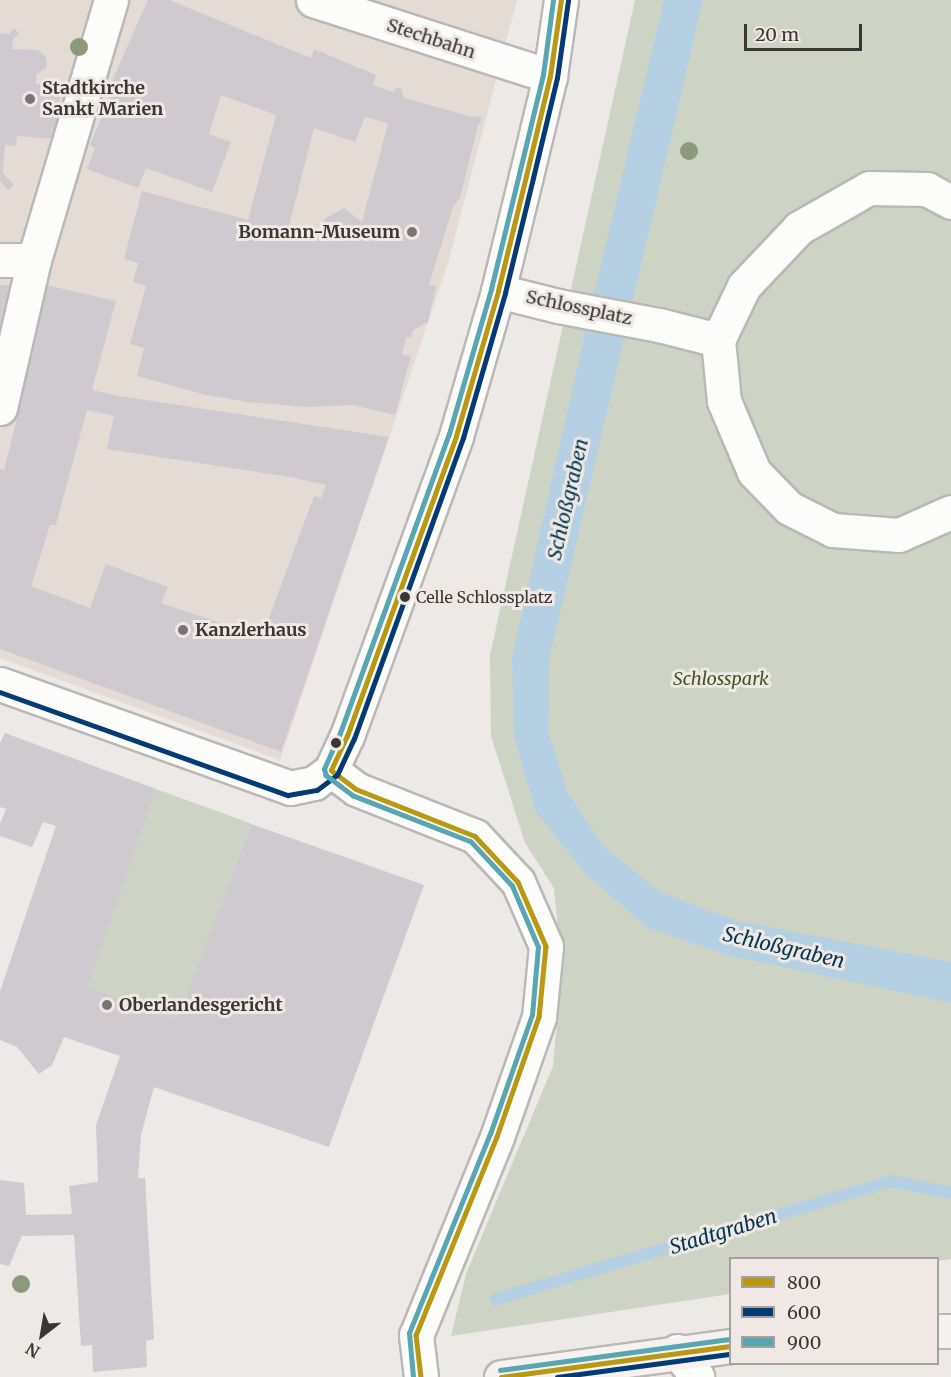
<!DOCTYPE html>
<html>
<head>
<meta charset="utf-8">
<style>
	body { margin:0 }
	#map { position:relative; width:951px; height:1377px; overflow:hidden; background:#ece9e7; font-family:Merriweather,serif }
	div>[style] { position:absolute }
	[style*='--x'] { left:calc(var(--x)*1px); top:calc(var(--y)*1px); width:calc(var(--w)*1px); rotate:calc(var(--a)*1deg) }
	.built>* { inset:0; background:#e4dbd5 }
	.green>* { inset:0; background:#cdd4c5; transform-origin:0 0 }
	.water>* { inset:0; background:#b5d0e3 }
	.stream>* { height:12px; margin:-6px; padding:0 6px; transform-origin:6px; border-radius:6px; background:#b5d0e3 }
	.building>* { inset:0; background:#cecad0 }
	.roads { filter:drop-shadow(2px 0 #bab8b7) drop-shadow(-2px 0 #bab8b7) drop-shadow(0 2px #bab8b7) drop-shadow(0 -2px #bab8b7) }
	.minor>* { height:33px; margin:-16.5px; padding:0 16.5px; transform-origin:16.5px; border-radius:16.5px; background:#fcfcfb }
	.major>* { height:33px; margin:-16.5px; padding:0 16.5px; transform-origin:16.5px; border-radius:16.5px; background:#f5f2f0 }
	.bus-1>* { height:4.5px; margin:-2.25px; padding:0 2.25px; transform-origin:2.25px; border-radius:2.25px; background:#b99912 }
	.bus-2>* { height:4.5px; margin:-2.25px; padding:0 2.25px; transform-origin:2.25px; border-radius:2.25px; background:#053b74 }
	.bus-3>* { height:4.5px; margin:-2.25px; padding:0 2.25px; transform-origin:2.25px; border-radius:2.25px; background:#57a6b2 }
	.trees>* { width:18px; height:18px; margin:-9px; border-radius:50%; background:#8c9a7b }
	.dots>* { width:16px; height:16px; translate:-50% -50%; box-sizing:border-box; border:3px solid #efe8e4; border-radius:50% }
	span { translate:-50% -50%; white-space:nowrap; text-align:center; line-height:1.15; -webkit-text-stroke:6px #efe8e4; paint-order:stroke }
	.bus-label { font-size:16px; color:#393634 }
	.left { translate:0 -50%; text-align:left }
	.street-label { font-size:18px; color:#393634 }
	.poi-label { font-size:18px; color:#393634; font-weight:700 }
	.right { translate:-100% -50%; text-align:right }
	.park-label { font-size:18px; color:#3d5922; font-style:italic }
	.water-label { font-size:20px; color:#023551; font-style:italic }
	.legend { position:absolute; left:729px; top:1257px; width:210px; height:108px; box-sizing:border-box; background:#efe8e4; border:2px solid #a6a19e; margin:0; padding:8px 10px; list-style:none; font-size:18px; color:#393634 }
	.legend li { display:flex; align-items:center; gap:12px; height:30px }
	.legend b { width:30px; border:2px solid #a6a19e }
	.north { position:absolute; left:12px; top:1305px; width:60px; height:60px; -webkit-text-stroke:4px #efe8e4; paint-order:stroke; rotate:211deg; font-size:16px; font-weight:700; line-height:24px; text-align:center; color:#393634 }
	.north::after { content:''; display:block; margin:auto; width:21px; height:27px; background:#393634; clip-path:polygon(50% 0,100% 100%,50% 72%,0 100%) }
	.scale { position:absolute; left:744px; top:24px; width:118px; height:27px; box-sizing:border-box; border:3px solid #393634; border-top:0; padding-left:8px; font-size:18px; line-height:21px; white-space:nowrap; color:#393634; -webkit-text-stroke:4px #efe8e4; paint-order:stroke }
</style>
</head>
<body>
<div id="map">
	<div class="built">
		<i style="clip-path:polygon(0 0,517px 0,448px 263px,280px 760px,0 658px)"></i>
	</div>
	<div class="green">
		<i style="clip-path:polygon(635px 0,951px 0,951px 1259px,938px 1261px,938px 1258px,730px 1258px,730px 1294px,451px 1336px,466px 1274px,553px 1066px,562px 968px,554px 888px,525px 843px,491px 736px,490px 655px)"></i>
		<i style="left:156px;top:789px;width:101px;height:211px;rotate:20deg"></i>
	</div>
	<div class="water">
		<i style="clip-path:polygon(664px 0,703px 0,549px 660px,548px 730px,567px 792px,605px 848px,662px 893px,737px 921px,951px 962px,951px 1003px,728px 955px,647px 927px,585px 873px,536px 812px,514px 737px,512px 657px,590px 311px)"></i>
	</div>
	<div class="stream">
		<i style="--x:496;--y:1299;--w:412;--a:-16.6"></i>
		<i style="--x:891;--y:1181;--w:61;--a:11.3"></i>
	</div>
	<div class="building">
		<i style="clip-path:polygon(evenodd,148px 0,169px 0,311px 58px,314px 49px,376px 75px,373px 85px,393px 92px,396px 88px,401px 88px,404px 98px,473px 117px,479px 116px,482px 120px,478px 125px,460px 198px,453px 207px,429px 285px,436px 286px,428px 322px,413px 330px,410px 338px,406px 337px,402px 354px,411px 356px,395px 415px,353px 405px,307px 407px,248px 402px,206px 395px,137px 376px,144px 348px,130px 344px,146px 286px,133px 282px,138px 263px,124px 259px,142px 191px,248px 220px,276px 115px,221px 95px,209px 134px,231px 142px,212px 192px,146px 168px,138px 188px,87px 169px,95px 148px,90px 145px,115px 85px,111px 83px,148px 0,365px 117px,388px 123px,362px 222px,344px 208px,324px 219px,328px 242px,288px 230px,314px 128px,355px 142px,365px 117px)"></i>
		<i style="clip-path:polygon(14px 28px,19px 34px,13px 39px,12px 49px,38px 50px,46px 57px,47px 67px,36px 75px,36px 84px,61px 86px,58px 139px,17px 136px,16px 146px,5px 145px,3px 173px,14px 185px,8px 190px,0 181px,0 33px,9px 34px)"></i>
		<i style="clip-path:polygon(evenodd,37px 283px,116px 301px,92px 390px,119px 396px,389px 437px,281px 752px,0 649px,0 469px,4px 470px,22px 399px,10px 394px,37px 283px,87px 410px,114px 416px,107px 449px,290px 477px,326px 485px,321px 498px,314px 496px,262px 637px,161px 603px,168px 587px,106px 564px,90px 608px,31px 586px,50px 525px,56px 525px,87px 410px)"></i>
		<i style="clip-path:polygon(0 285px,17px 286px,0 378px)"></i>
		<i style="clip-path:polygon(5px 733px,156px 789px,87px 988px,178px 1020px,251px 824px,424px 885px,329px 1147px,154px 1087px,141px 1135px,138px 1178px,145px 1178px,154px 1339px,146px 1341px,147px 1367px,93px 1372px,92px 1345px,81px 1346px,74px 1235px,22px 1236px,9px 1266px,0 1264px,0 1180px,24px 1183px,26px 1215px,72px 1214px,69px 1186px,98px 1182px,96px 1125px,120px 1056px,64px 1037px,52px 1065px,39px 1074px,17px 1047px,0 1040px,0 991px,56px 826px,43px 822px,32px 847px,0 836px,0 824px,6px 809px,0 807px,0 743px)"></i>
	</div>
	<div class="roads">
		<div class="minor">
			<i style="--x:313;--y:0;--w:249;--a:17.8"></i>
			<i style="--x:951;--y:202;--w:27;--a:-152"></i>
			<i style="--x:927;--y:189;--w:58;--a:-179"></i>
			<i style="--x:869;--y:188;--w:81;--a:150.3"></i>
			<i style="--x:799;--y:228;--w:80;--a:133.5"></i>
			<i style="--x:744;--y:286;--w:60;--a:115.7"></i>
			<i style="--x:718;--y:340;--w:61;--a:84.4"></i>
			<i style="--x:724;--y:401;--w:77;--a:67.1"></i>
			<i style="--x:754;--y:472;--w:50;--a:45.8"></i>
			<i style="--x:789;--y:508;--w:49;--a:26.6"></i>
			<i style="--x:833;--y:530;--w:66;--a:4.3"></i>
			<i style="--x:899;--y:535;--w:57;--a:-23.9"></i>
			<i style="--x:0;--y:260;--w:34;--a:0"></i>
			<i style="--x:498;--y:291;--w:62;--a:14"></i>
			<i style="--x:558;--y:306;--w:103;--a:10.7"></i>
			<i style="--x:659;--y:325;--w:61;--a:14.3"></i>
			<i style="--x:0;--y:408;--w:152;--a:-77.1"></i>
			<i style="--x:34;--y:260;--w:271;--a:-73.5"></i>
			<i style="--x:0;--y:684;--w:308;--a:19.7"></i>
			<i style="--x:290;--y:788;--w:25;--a:-12"></i>
			<i style="--x:314;--y:783;--w:21;--a:-37"></i>
			<i style="--x:331;--y:770;--w:38;--a:-65"></i>
			<i style="--x:347;--y:736;--w:319;--a:-70"></i>
			<i style="--x:456;--y:436;--w:151;--a:-73.8"></i>
			<i style="--x:498;--y:291;--w:118;--a:-76.3"></i>
			<i style="--x:526;--y:176;--w:103;--a:-76.5"></i>
			<i style="--x:550;--y:76;--w:77;--a:-81.8"></i>
			<i style="--x:331;--y:770;--w:31;--a:37"></i>
			<i style="--x:356;--y:789;--w:128;--a:21.6"></i>
			<i style="--x:475;--y:836;--w:63;--a:46.9"></i>
			<i style="--x:518;--y:882;--w:70;--a:66.4"></i>
			<i style="--x:546;--y:946;--w:71;--a:95.6"></i>
			<i style="--x:539;--y:1017;--w:127;--a:109.3"></i>
			<i style="--x:497;--y:1137;--w:214;--a:112.2"></i>
			<i style="--x:416;--y:1335;--w:42;--a:83.2"></i>
			<i style="--x:677;--y:1351;--w:33;--a:52"></i>
		</div>
		<div class="major">
			<i style="--x:938;--y:1331;--w:13;--a:0"></i>
			<i style="--x:501;--y:1377;--w:231;--a:-7.7"></i>
		</div>
	</div>
	<div class="bus-1">
		<i style="--x:331;--y:770;--w:38;--a:-65"></i>
		<i style="--x:347;--y:736;--w:319;--a:-70"></i>
		<i style="--x:456;--y:436;--w:151;--a:-73.8"></i>
		<i style="--x:498;--y:291;--w:118;--a:-76.3"></i>
		<i style="--x:526;--y:176;--w:103;--a:-76.5"></i>
		<i style="--x:550;--y:76;--w:77;--a:-81.8"></i>
		<i style="--x:331;--y:770;--w:31;--a:37"></i>
		<i style="--x:356;--y:789;--w:128;--a:21.6"></i>
		<i style="--x:475;--y:836;--w:63;--a:46.9"></i>
		<i style="--x:518;--y:882;--w:70;--a:66.4"></i>
		<i style="--x:546;--y:946;--w:71;--a:95.6"></i>
		<i style="--x:539;--y:1017;--w:127;--a:109.3"></i>
		<i style="--x:497;--y:1137;--w:214;--a:112.2"></i>
		<i style="--x:416;--y:1335;--w:42;--a:83.2"></i>
		<i style="--x:501;--y:1377;--w:231;--a:-7.7"></i>
	</div>
	<div class="bus-2">
		<i style="--x:0;--y:692;--w:306;--a:19.7"></i>
		<i style="--x:288;--y:795;--w:29;--a:-10"></i>
		<i style="--x:317;--y:790;--w:25;--a:-37"></i>
		<i style="--x:337;--y:775;--w:40;--a:-65"></i>
		<i style="--x:354;--y:739;--w:320;--a:-70.1"></i>
		<i style="--x:463;--y:438;--w:151;--a:-73.8"></i>
		<i style="--x:505;--y:293;--w:118;--a:-76.3"></i>
		<i style="--x:533;--y:178;--w:103;--a:-76.5"></i>
		<i style="--x:557;--y:78;--w:78;--a:-81.9"></i>
		<i style="--x:557;--y:1377;--w:175;--a:-7.6"></i>
	</div>
	<div class="bus-3">
		<i style="--x:500;--y:1370;--w:231;--a:-7.7"></i>
		<i style="--x:413;--y:1377;--w:44;--a:-95.2"></i>
		<i style="--x:409;--y:1333;--w:215;--a:-67.9"></i>
		<i style="--x:490;--y:1134;--w:126;--a:-70.6"></i>
		<i style="--x:532;--y:1015;--w:68;--a:-85"></i>
		<i style="--x:538;--y:947;--w:66;--a:-113.1"></i>
		<i style="--x:512;--y:886;--w:60;--a:-133"></i>
		<i style="--x:471;--y:842;--w:127;--a:-158.7"></i>
		<i style="--x:353;--y:796;--w:34;--a:-143"></i>
		<i style="--x:326;--y:776;--w:7;--a:-106"></i>
		<i style="--x:324;--y:769;--w:39;--a:-66"></i>
		<i style="--x:340;--y:733;--w:318;--a:-70"></i>
		<i style="--x:449;--y:434;--w:151;--a:-73.8"></i>
		<i style="--x:491;--y:289;--w:118;--a:-76.3"></i>
		<i style="--x:519;--y:174;--w:102;--a:-76.4"></i>
		<i style="--x:543;--y:75;--w:76;--a:-82.4"></i>
	</div>
	<div class="trees">
		<i style="left:79px;top:47px"></i>
		<i style="left:689px;top:151px"></i>
		<i style="left:21px;top:1284px"></i>
	</div>
	<div class="dots">
		<i style="left:30px;top:99px;background:#787573"></i>
		<i style="left:412px;top:232px;background:#787573"></i>
		<i style="left:405px;top:597px;background:#393634"></i>
		<i style="left:183px;top:630px;background:#787573"></i>
		<i style="left:336px;top:743px;background:#393634"></i>
		<i style="left:107px;top:1005px;background:#787573"></i>
	</div>
	<div class="bus-label">
		<span class="left" style="left:416px;top:597px">Celle Schlossplatz</span>
	</div>
	<div class="street-label">
		<span style="left:431px;top:39px;rotate:18deg">Stechbahn</span>
		<span style="left:579px;top:308px;rotate:12deg">Schlossplatz</span>
	</div>
	<div class="poi-label">
		<span class="left" style="left:42px;top:99px">Stadtkirche<br>Sankt Marien</span>
		<span class="right" style="left:400px;top:232px">Bomann-Museum</span>
		<span class="left" style="left:195px;top:630px">Kanzlerhaus</span>
		<span class="left" style="left:119px;top:1005px">Oberlandesgericht</span>
	</div>
	<div class="park-label">
		<span style="left:721px;top:679px">Schlosspark</span>
	</div>
	<div class="water-label">
		<span style="left:567px;top:499px;rotate:-77deg">Schloßgraben</span>
		<span style="left:784px;top:947px;rotate:13deg">Schloßgraben</span>
		<span style="left:723px;top:1231px;rotate:-17deg">Stadtgraben</span>
	</div>
	<ul class="legend">
	<li><b style="height:8px;background:#b99912"></b>800</li>
	<li><b style="height:8px;background:#053b74"></b>600</li>
	<li><b style="height:8px;background:#57a6b2"></b>900</li>
	</ul>
	<div class="north">N</div>
	<div class="scale">20 m</div>
</div>
</body>
</html>
